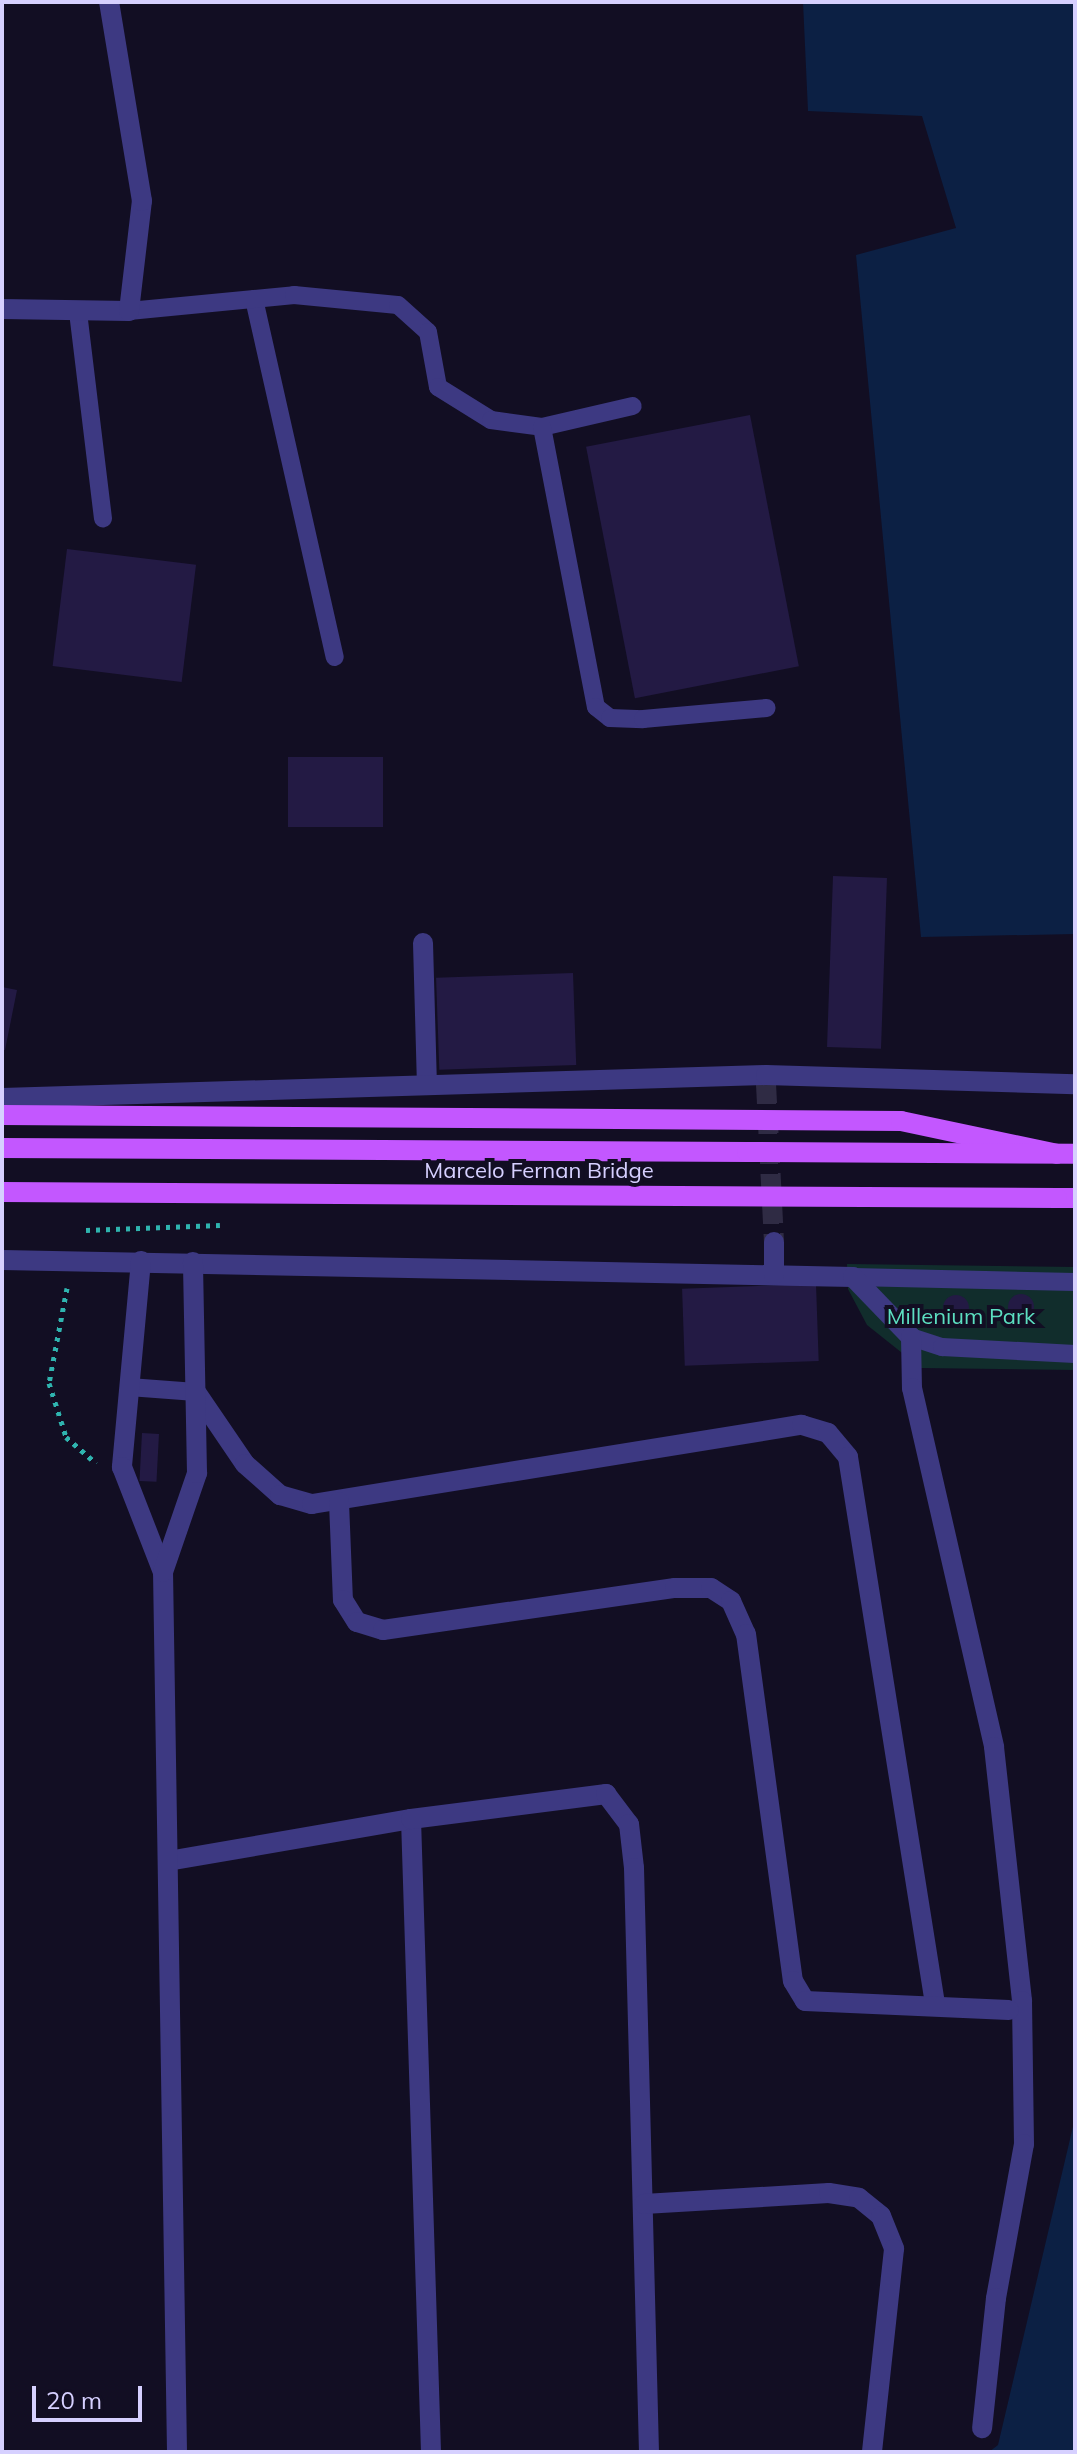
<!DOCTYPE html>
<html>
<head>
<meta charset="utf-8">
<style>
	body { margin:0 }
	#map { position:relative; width:1077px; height:2454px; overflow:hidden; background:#120e23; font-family:Mulish,sans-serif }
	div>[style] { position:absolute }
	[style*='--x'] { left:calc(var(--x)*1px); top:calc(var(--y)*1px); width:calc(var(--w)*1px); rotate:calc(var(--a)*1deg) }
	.green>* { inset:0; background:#112d2c }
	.water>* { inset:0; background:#0c2044 }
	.building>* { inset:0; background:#231a44; transform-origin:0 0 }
	.round { border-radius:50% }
	.street-tunnel>* { height:20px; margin-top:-10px; transform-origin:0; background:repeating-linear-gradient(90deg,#2f2b44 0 20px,transparent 0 30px) }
	.path>* { height:5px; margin-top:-2.5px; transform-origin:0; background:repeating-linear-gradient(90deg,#2fb4af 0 4px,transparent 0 10px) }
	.lane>* { height:18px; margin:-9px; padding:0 9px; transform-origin:9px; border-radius:9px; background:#3d3982 }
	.street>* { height:20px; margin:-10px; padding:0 10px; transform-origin:10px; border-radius:10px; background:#3d3982 }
	.primary>* { height:20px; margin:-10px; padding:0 10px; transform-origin:10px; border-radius:10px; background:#c357ff }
	.primary-bridge>* { height:20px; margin:-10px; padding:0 10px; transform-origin:10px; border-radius:10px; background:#c357ff }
	span { translate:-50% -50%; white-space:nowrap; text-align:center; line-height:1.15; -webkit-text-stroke:8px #120e23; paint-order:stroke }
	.street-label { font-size:22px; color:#d6d0ff }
	.park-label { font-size:22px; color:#5cdfc1 }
	.frame { position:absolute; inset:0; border:4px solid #d6d0ff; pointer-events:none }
	.scale { position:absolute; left:32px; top:2386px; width:110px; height:36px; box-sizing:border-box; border:4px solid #d6d0ff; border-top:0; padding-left:10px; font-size:24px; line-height:28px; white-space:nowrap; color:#d6d0ff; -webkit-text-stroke:6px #120e23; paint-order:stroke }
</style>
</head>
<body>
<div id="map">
	<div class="green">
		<i style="clip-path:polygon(847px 1264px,1075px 1267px,1075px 1370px,921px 1368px,867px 1325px,848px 1289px)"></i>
	</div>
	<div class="water">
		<i style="clip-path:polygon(803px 2px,1075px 2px,1075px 934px,921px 937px,856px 255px,956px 228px,922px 116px,808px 111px)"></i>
		<i style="clip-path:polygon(1075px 2118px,1075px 2452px,989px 2452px,998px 2445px)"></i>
	</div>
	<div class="building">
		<i style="left:750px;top:415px;width:256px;height:167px;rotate:79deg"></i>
		<i style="left:67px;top:549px;width:130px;height:118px;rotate:7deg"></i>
		<i style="left:288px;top:757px;width:95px;height:70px"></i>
		<i style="left:833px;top:876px;width:54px;height:171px;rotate:2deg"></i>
		<i style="left:573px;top:973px;width:92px;height:137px;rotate:88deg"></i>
		<i style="clip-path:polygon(2px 987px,17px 990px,5px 1050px,2px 1050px)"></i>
		<i style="left:816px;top:1284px;width:77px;height:134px;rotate:88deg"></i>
		<i class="round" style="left:1008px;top:1294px;width:26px;height:26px"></i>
		<i class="round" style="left:943px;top:1295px;width:26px;height:26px"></i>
		<i style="left:142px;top:1433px;width:17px;height:48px;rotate:3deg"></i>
	</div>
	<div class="street-tunnel">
		<i style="--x:766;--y:1084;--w:158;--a:87.1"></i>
	</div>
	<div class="path">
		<i style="--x:86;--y:1230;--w:134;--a:-2.1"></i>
		<i style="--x:67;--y:1288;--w:97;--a:100.7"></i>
		<i style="--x:49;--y:1383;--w:57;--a:72.5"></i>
		<i style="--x:66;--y:1437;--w:40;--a:41"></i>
	</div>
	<div class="lane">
		<i style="--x:254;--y:299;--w:367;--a:77.3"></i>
		<i style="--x:129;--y:311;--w:166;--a:-5.5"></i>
		<i style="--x:294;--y:295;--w:104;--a:5.5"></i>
		<i style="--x:398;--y:305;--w:40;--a:42"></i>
		<i style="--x:428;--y:332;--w:56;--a:79.7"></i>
		<i style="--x:438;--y:387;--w:62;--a:31.9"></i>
		<i style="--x:491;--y:420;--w:51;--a:7.8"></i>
		<i style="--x:542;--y:427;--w:93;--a:-13"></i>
		<i style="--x:78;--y:312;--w:208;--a:83.1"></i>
		<i style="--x:542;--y:427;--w:285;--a:79.1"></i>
		<i style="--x:596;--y:707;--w:18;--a:38"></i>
		<i style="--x:610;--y:718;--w:33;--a:2"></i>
		<i style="--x:643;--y:719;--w:124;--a:-5.1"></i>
		<i style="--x:853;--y:1277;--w:222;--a:1.3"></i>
		<i style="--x:911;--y:1337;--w:33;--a:18"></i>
		<i style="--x:942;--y:1347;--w:133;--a:3"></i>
		<i style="--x:129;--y:1387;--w:67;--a:4.3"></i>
	</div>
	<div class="street">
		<i style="--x:2;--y:309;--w:127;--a:0.9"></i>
		<i style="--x:129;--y:311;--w:111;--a:-83.3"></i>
		<i style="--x:142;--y:201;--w:202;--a:-99.4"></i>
		<i style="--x:423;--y:943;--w:142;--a:88.4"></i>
		<i style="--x:2;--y:1098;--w:764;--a:-1.72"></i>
		<i style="--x:766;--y:1075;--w:309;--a:1.7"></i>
		<i style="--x:2;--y:1260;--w:851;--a:1.14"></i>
		<i style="--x:853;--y:1277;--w:83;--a:46"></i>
		<i style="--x:911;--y:1337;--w:51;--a:88.9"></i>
		<i style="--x:912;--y:1388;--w:368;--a:77.1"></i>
		<i style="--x:994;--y:1747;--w:256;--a:83.7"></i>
		<i style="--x:1022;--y:2001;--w:143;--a:89.2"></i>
		<i style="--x:1024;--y:2144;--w:157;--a:100.3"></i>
		<i style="--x:996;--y:2298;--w:131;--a:96.1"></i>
		<i style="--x:141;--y:1261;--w:207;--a:95.3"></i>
		<i style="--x:122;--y:1467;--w:113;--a:68.7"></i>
		<i style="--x:774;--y:1275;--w:33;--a:-90"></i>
		<i style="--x:196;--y:1392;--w:87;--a:55.8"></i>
		<i style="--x:245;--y:1464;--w:47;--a:41.5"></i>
		<i style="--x:280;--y:1495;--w:33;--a:16"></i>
		<i style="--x:312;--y:1504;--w:496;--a:-9.2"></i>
		<i style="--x:802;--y:1425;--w:27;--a:17"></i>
		<i style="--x:828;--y:1433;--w:31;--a:50"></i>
		<i style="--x:848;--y:1457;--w:554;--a:80.96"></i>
		<i style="--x:339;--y:1502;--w:98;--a:87.7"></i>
		<i style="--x:343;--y:1600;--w:26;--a:58"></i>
		<i style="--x:357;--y:1622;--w:27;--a:17"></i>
		<i style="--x:383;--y:1630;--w:295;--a:-8.2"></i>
		<i style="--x:675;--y:1588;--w:36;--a:0"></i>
		<i style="--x:711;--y:1588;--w:24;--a:33"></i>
		<i style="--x:731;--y:1601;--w:36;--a:66"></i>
		<i style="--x:746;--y:1634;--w:350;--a:82.3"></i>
		<i style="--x:793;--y:1981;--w:23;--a:59"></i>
		<i style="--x:805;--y:2001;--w:204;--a:2.5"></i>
		<i style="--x:411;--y:1819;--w:633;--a:88.19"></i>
		<i style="--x:168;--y:1861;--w:247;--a:-9.8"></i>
		<i style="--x:411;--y:1819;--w:197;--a:-7.3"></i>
		<i style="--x:606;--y:1794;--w:38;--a:53"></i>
		<i style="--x:629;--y:1824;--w:44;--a:83.5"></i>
		<i style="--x:634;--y:1868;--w:584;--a:88.53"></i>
		<i style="--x:644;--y:2204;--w:185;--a:-3.4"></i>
		<i style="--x:829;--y:2193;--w:30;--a:9"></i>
		<i style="--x:859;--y:2198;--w:28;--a:39"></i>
		<i style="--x:881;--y:2216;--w:35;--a:68"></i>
		<i style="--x:894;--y:2249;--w:204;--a:96.2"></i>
		<i style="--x:177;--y:2452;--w:880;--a:-90.91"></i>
		<i style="--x:163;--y:1572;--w:105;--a:-71"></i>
		<i style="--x:197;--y:1473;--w:211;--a:-91.1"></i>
	</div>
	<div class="primary">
		<i style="--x:2;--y:1148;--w:745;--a:0.31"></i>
		<i style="--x:1057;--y:1198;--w:18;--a:0"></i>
	</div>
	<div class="primary-bridge">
		<i style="--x:2;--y:1115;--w:899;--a:0.38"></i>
		<i style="--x:901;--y:1121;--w:159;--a:11.9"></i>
		<i style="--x:747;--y:1152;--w:328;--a:0.3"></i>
		<i style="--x:2;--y:1192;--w:1055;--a:0.33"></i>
	</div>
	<div class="street-label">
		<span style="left:539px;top:1171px">Marcelo Fernan Bridge</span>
	</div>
	<div class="park-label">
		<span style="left:961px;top:1317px">Millenium Park</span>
	</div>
	<div class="frame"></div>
	<div class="scale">20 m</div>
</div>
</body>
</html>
